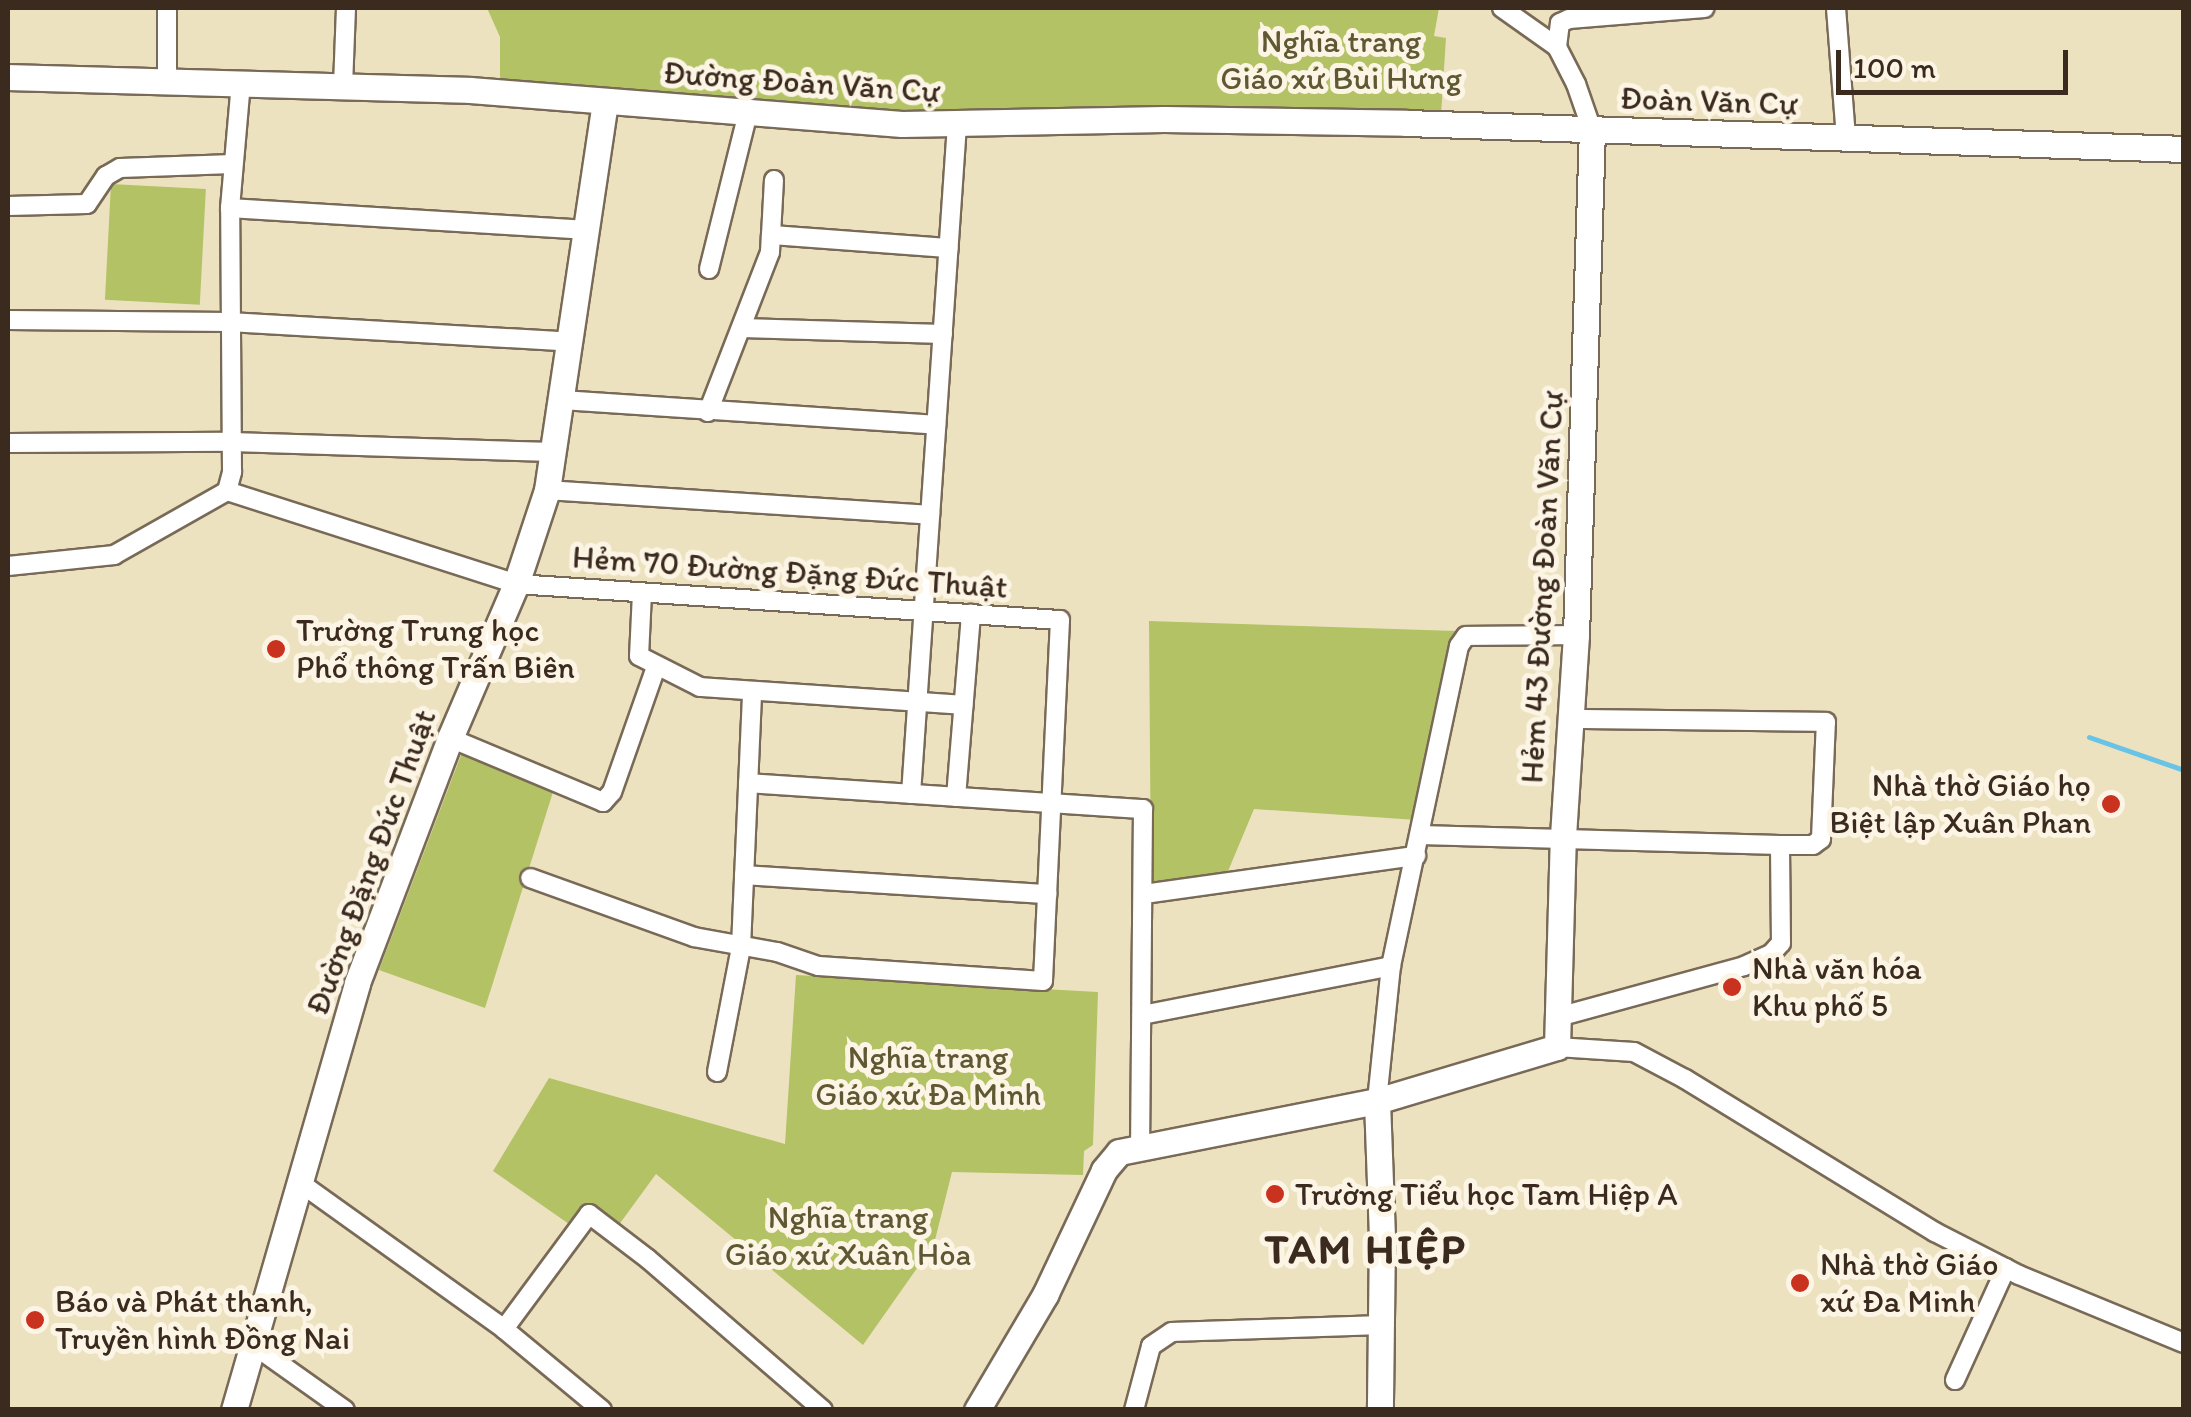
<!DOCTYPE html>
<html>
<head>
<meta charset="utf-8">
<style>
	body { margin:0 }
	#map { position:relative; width:2191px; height:1417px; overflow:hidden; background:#ede2c0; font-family:Itim,sans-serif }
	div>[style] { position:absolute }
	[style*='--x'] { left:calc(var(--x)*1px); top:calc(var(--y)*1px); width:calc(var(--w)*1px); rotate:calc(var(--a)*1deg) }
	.green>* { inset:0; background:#b2c265; transform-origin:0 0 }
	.stream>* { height:5px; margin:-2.5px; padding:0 2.5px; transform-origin:2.5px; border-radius:2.5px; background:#68c3e6 }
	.roads { filter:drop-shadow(2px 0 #796a57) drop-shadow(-2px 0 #796a57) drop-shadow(0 2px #796a57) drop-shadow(0 -2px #796a57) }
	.street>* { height:18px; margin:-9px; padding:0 9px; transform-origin:9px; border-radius:9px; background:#fff }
	.secondary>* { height:25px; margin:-12.5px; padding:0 12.5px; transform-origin:12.5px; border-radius:12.5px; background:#fff }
	.dots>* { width:28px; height:28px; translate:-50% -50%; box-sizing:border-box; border:5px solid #fcf5e5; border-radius:50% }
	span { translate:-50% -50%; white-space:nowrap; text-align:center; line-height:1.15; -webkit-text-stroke:10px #fcf5e5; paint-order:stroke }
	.park-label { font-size:32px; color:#5f5833 }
	.street-label { font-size:32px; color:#3b2a1e }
	.poi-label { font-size:32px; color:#3b2a1e }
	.left { translate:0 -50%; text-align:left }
	.right { translate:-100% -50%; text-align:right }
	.district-label { font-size:42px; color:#3b2a1e; font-weight:700; letter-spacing:2.5px }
	.frame { position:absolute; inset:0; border:10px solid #3b2a1e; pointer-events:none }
	.scale { position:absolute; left:1836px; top:50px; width:232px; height:45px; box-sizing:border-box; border:5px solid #3b2a1e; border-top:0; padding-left:12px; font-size:30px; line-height:35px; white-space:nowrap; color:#3b2a1e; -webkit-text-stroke:8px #fcf5e5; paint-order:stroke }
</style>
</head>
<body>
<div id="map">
	<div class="green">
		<i style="clip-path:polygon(487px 8px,1439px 8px,1434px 36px,1446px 38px,1441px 115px,902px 115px,500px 84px,500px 37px)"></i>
		<i style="left:111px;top:184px;width:95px;height:116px;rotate:3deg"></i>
		<i style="clip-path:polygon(1149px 621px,1456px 631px,1417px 820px,1254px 809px,1226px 876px,1151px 887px)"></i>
		<i style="clip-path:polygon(463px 750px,553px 792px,485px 1008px,379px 970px)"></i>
		<i style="clip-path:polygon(796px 975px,1098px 992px,1093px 1145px,1084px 1151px,1083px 1175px,952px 1172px,934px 1244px,863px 1345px,656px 1174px,618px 1226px,587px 1204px,569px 1224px,493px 1171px,549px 1078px,785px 1144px)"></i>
	</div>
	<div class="stream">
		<i style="--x:2089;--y:737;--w:101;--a:19.2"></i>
	</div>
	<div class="roads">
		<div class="street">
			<i style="--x:167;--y:8;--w:73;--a:90"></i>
			<i style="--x:1502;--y:8;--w:67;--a:35.3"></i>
			<i style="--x:1557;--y:47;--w:42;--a:62.8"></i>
			<i style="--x:1576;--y:84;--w:49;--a:70.8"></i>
			<i style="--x:1836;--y:8;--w:129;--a:85.6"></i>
			<i style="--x:1557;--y:47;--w:24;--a:-83"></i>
			<i style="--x:1560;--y:23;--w:10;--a:-24"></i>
			<i style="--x:1569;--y:19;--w:136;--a:-4.6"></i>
			<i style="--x:343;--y:86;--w:78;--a:-87.8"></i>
			<i style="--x:8;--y:206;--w:79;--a:-1.5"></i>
			<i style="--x:87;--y:204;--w:34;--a:-56"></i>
			<i style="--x:106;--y:176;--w:16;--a:-30"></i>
			<i style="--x:120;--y:168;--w:113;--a:-2"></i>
			<i style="--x:230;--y:208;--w:358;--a:3.5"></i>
			<i style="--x:771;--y:235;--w:55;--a:-86.9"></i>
			<i style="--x:709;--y:269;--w:165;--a:-76"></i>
			<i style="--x:8;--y:320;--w:221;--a:0.5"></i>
			<i style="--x:229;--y:322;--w:343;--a:3.3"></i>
			<i style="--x:742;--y:328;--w:201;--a:1.7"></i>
			<i style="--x:563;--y:400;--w:374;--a:3.8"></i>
			<i style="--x:708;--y:412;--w:172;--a:-68.8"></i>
			<i style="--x:770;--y:252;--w:17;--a:-87"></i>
			<i style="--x:771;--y:235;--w:178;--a:4.2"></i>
			<i style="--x:8;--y:443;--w:224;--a:-0.3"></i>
			<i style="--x:232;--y:442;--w:322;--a:1.8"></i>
			<i style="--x:547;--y:490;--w:384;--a:3.7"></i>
			<i style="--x:227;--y:491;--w:304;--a:17.8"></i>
			<i style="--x:516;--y:584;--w:545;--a:3.79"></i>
			<i style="--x:1060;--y:620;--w:361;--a:92.7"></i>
			<i style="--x:1043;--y:981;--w:225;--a:-176.2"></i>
			<i style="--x:818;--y:966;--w:43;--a:-161.1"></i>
			<i style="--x:777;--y:952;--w:84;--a:-169.8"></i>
			<i style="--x:694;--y:937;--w:174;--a:-160.2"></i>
			<i style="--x:8;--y:566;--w:107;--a:-5.9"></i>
			<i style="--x:114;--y:555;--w:130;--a:-29.5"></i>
			<i style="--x:227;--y:491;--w:20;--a:-75"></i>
			<i style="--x:232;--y:472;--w:264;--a:-90.4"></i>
			<i style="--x:230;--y:208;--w:126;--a:-85"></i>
			<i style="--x:642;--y:593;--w:63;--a:92.7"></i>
			<i style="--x:639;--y:656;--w:68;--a:26.9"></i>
			<i style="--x:700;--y:687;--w:264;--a:3.9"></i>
			<i style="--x:450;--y:738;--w:166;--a:22.7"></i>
			<i style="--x:603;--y:802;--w:13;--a:-48"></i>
			<i style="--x:612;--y:792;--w:133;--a:-70.6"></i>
			<i style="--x:748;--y:783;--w:396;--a:3.8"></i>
			<i style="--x:1143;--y:809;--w:338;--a:90.5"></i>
			<i style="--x:911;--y:794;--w:671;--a:-86.07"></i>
			<i style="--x:956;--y:797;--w:184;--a:-85.3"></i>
			<i style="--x:1420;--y:835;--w:360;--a:1.6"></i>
			<i style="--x:1780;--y:845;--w:33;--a:0"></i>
			<i style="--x:1813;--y:845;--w:10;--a:-37"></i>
			<i style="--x:1821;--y:839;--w:117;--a:-87.6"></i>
			<i style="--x:1826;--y:722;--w:255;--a:-179.3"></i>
			<i style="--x:744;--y:875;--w:304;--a:3.6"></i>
			<i style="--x:1144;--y:894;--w:275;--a:-8"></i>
			<i style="--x:1142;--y:1015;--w:254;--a:-11.1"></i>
			<i style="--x:1558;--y:1017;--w:193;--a:-15.3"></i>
			<i style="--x:1744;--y:966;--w:30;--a:-24"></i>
			<i style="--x:1771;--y:954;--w:15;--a:-48"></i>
			<i style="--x:1781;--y:943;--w:98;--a:-90.6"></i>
			<i style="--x:1557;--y:1047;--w:77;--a:3.7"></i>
			<i style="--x:1634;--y:1052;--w:58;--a:27.9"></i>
			<i style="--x:1685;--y:1079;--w:293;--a:31.5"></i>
			<i style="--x:1935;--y:1232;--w:94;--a:27.1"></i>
			<i style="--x:2019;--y:1275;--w:178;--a:22.4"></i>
			<i style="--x:717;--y:1072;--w:127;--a:-79.1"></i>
			<i style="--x:741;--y:947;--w:254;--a:-87.5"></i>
			<i style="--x:1377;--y:1101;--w:136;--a:-84.1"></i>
			<i style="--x:1391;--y:966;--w:327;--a:-78"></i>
			<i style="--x:1459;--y:646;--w:12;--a:-55"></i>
			<i style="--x:1466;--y:636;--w:110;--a:-0.5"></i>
			<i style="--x:299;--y:1182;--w:252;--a:35.6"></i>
			<i style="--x:504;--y:1329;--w:127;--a:39.6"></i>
			<i style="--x:504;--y:1329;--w:143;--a:-53.5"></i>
			<i style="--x:589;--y:1214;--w:74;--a:37.3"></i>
			<i style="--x:648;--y:1259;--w:231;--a:40.8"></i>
			<i style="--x:252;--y:1344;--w:114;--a:35.4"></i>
			<i style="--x:1955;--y:1380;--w:123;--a:-65.5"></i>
			<i style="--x:1134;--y:1410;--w:66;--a:-75.1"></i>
			<i style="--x:1151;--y:1346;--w:25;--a:-34"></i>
			<i style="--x:1172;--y:1332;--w:209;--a:-1.9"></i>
		</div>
		<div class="secondary">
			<i style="--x:8;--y:77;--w:462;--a:1.6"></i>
			<i style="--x:470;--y:90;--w:433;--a:4.5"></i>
			<i style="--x:902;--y:124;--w:262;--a:-1.1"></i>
			<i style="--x:1164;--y:119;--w:242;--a:0.9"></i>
			<i style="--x:1406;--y:123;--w:778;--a:1.91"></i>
			<i style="--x:1377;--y:1101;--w:136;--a:87.9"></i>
			<i style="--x:1382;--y:1237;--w:173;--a:90.7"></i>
			<i style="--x:234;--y:1410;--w:444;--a:-73.9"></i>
			<i style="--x:357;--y:983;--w:262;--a:-69.2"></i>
			<i style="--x:450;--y:738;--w:168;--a:-66.8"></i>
			<i style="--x:516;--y:584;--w:99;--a:-71.7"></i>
			<i style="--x:547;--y:490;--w:393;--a:-81.5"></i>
			<i style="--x:977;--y:1410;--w:134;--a:-59.4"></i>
			<i style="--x:1045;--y:1295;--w:138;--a:-64.7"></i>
			<i style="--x:1104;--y:1170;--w:23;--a:-50"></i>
			<i style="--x:1119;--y:1152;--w:263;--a:-11.2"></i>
			<i style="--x:1377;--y:1101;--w:188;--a:-16.7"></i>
			<i style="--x:1557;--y:1047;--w:211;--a:-88.4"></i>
			<i style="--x:1563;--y:836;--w:201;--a:-86.3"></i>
			<i style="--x:1576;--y:635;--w:505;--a:-88.19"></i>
		</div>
	</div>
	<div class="dots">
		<i style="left:276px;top:649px;background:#c8321e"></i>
		<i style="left:2111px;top:804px;background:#c8321e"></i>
		<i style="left:1732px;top:987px;background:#c8321e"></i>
		<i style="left:1275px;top:1194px;background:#c8321e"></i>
		<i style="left:1800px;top:1283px;background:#c8321e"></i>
		<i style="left:35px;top:1320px;background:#c8321e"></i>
	</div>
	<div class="park-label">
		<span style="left:1341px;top:60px">Nghĩa trang<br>Giáo xứ Bùi Hưng</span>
		<span style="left:928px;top:1076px">Nghĩa trang<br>Giáo xứ Đa Minh</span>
		<span style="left:848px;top:1236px">Nghĩa trang<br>Giáo xứ Xuân Hòa</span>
	</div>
	<div class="street-label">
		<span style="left:802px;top:82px;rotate:4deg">Đường Đoàn Văn Cự</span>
		<span style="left:1709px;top:101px;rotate:2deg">Đoàn Văn Cự</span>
		<span style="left:790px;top:572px;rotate:4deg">Hẻm 70 Đường Đặng Đức Thuật</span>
		<span style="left:1542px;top:587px;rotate:-87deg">Hẻm 43 Đường Đoàn Văn Cự</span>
		<span style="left:371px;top:862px;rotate:-70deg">Đường Đặng Đức Thuật</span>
	</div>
	<div class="poi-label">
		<span class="left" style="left:296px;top:649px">Trường Trung học<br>Phổ thông Trấn Biên</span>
		<span class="right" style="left:2091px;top:804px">Nhà thờ Giáo họ<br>Biệt lập Xuân Phan</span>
		<span class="left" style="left:1752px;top:987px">Nhà văn hóa<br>Khu phố 5</span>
		<span class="left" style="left:1295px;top:1194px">Trường Tiểu học Tam Hiệp A</span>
		<span class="left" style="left:1820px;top:1283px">Nhà thờ Giáo<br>xứ Đa Minh</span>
		<span class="left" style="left:55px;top:1320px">Báo và Phát thanh,<br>Truyền hình Đồng Nai</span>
	</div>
	<div class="district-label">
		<span style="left:1366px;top:1249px">TAM HIỆP</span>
	</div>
	<div class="frame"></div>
	<div class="scale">100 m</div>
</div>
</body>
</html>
